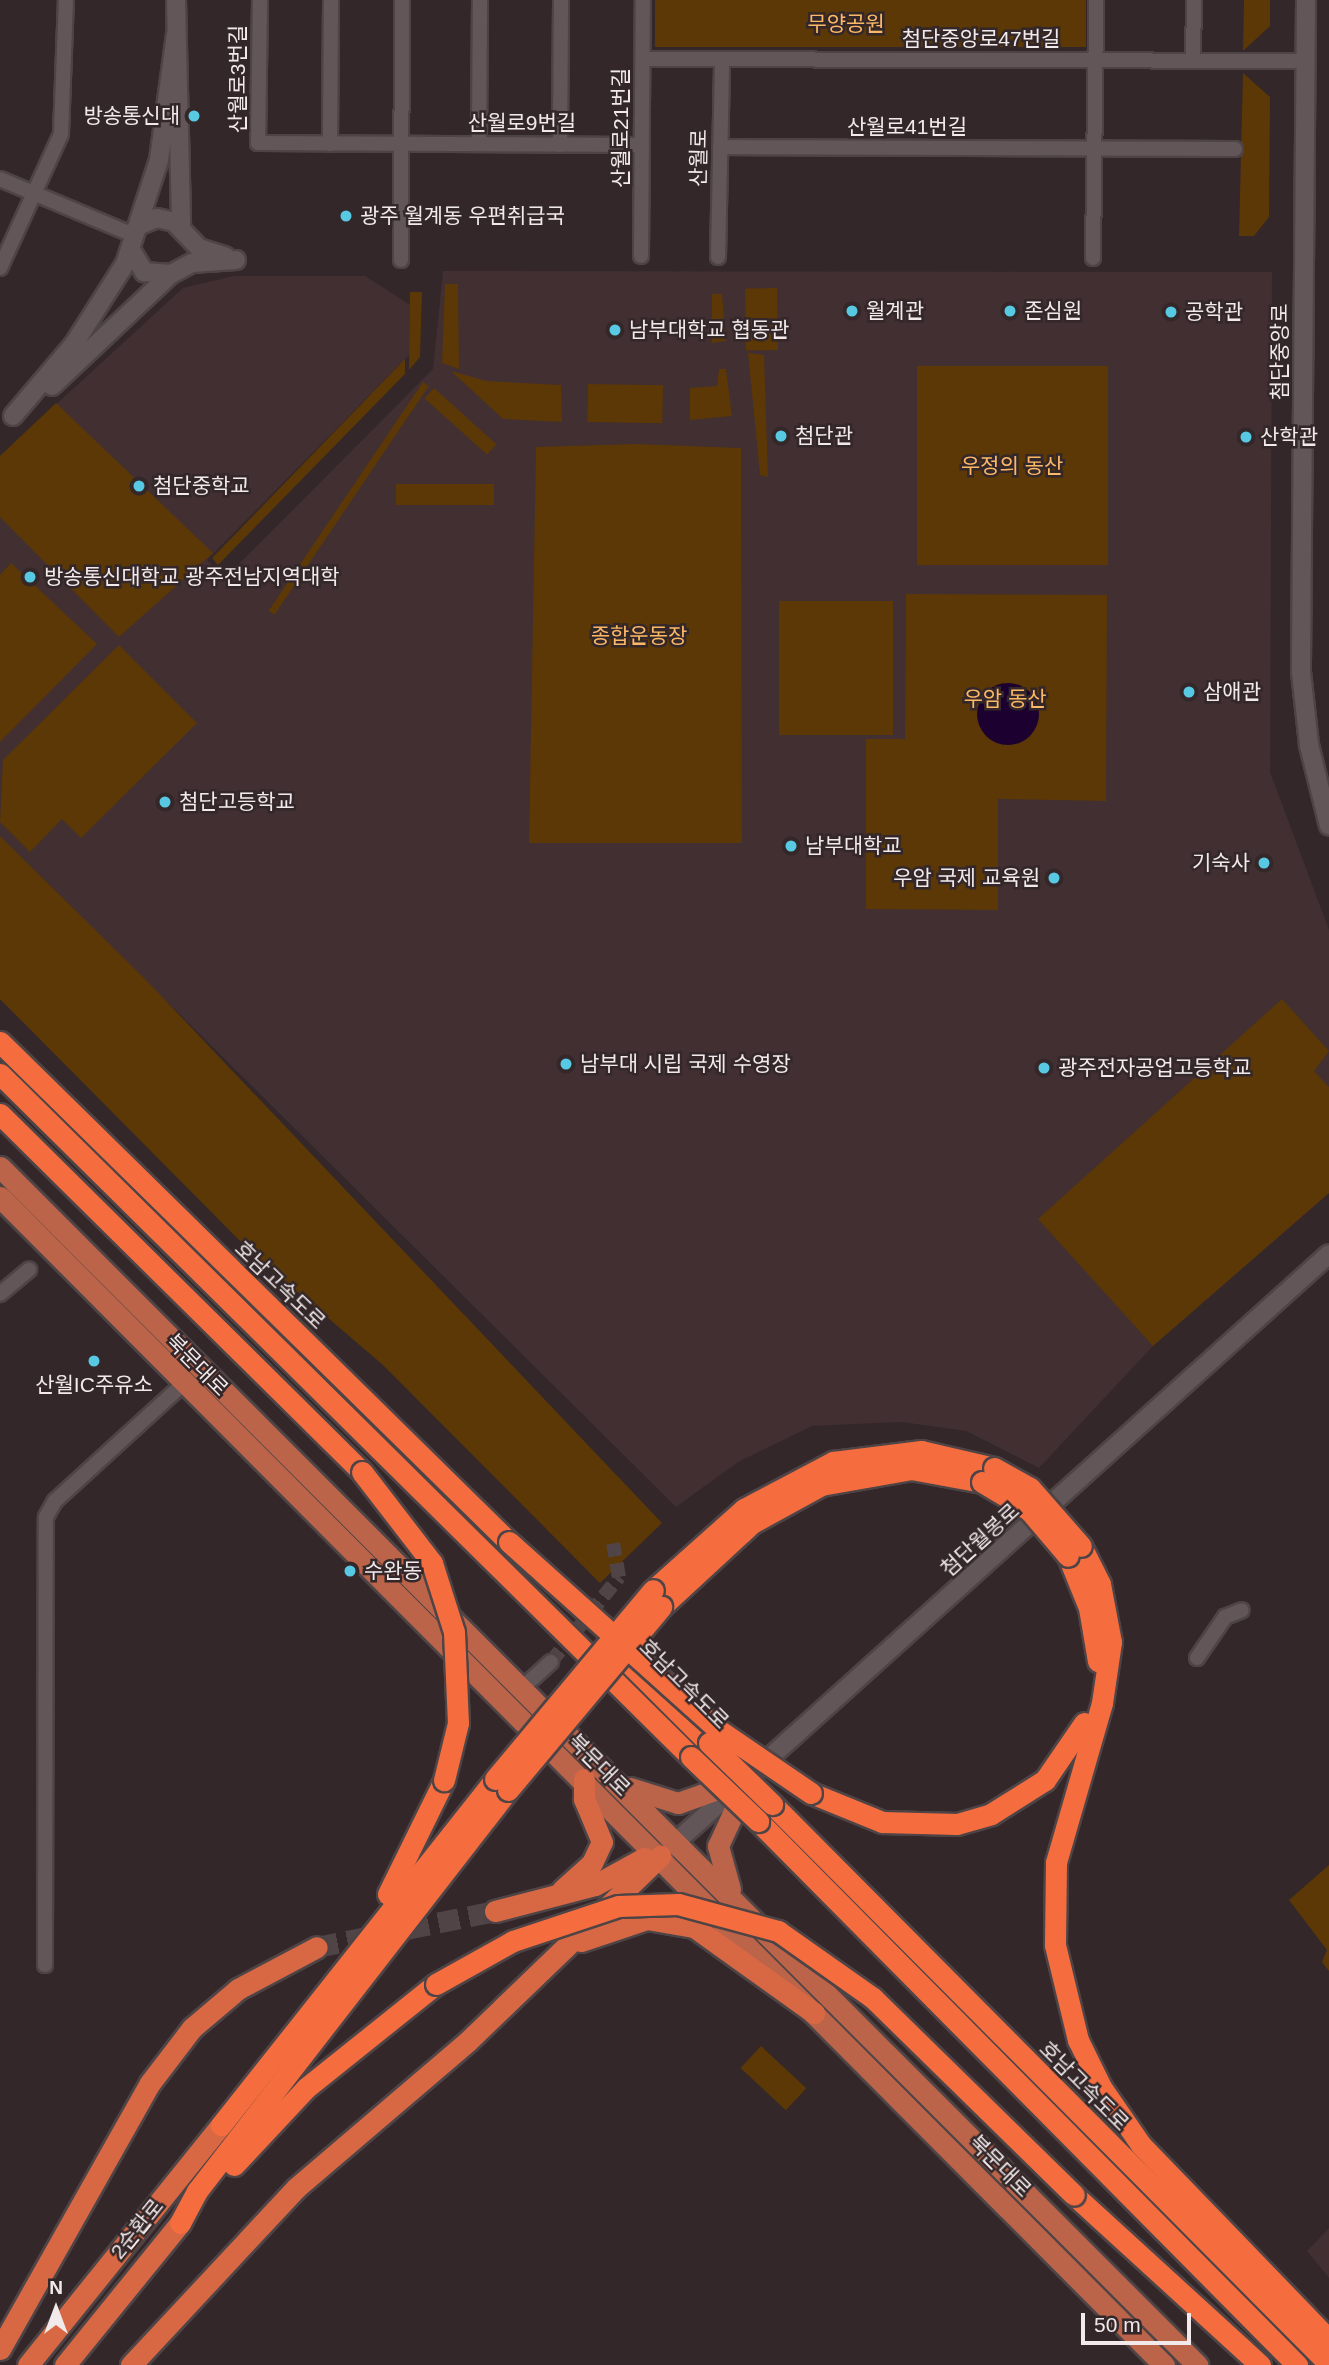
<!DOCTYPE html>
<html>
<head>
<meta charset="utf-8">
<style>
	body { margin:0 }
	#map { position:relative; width:1329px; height:2365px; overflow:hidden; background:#332729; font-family:Arial,"Noto Sans KR",sans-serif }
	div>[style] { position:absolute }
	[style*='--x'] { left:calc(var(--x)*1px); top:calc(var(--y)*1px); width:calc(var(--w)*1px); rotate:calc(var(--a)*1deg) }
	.built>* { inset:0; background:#412f32 }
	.green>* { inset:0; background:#5b3806; transform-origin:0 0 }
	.water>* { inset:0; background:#1b0030 }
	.round { border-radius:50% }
	.minor-tunnel>* { height:14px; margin-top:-7px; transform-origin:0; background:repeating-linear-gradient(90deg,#504446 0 14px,transparent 0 21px) }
	.trunk-tunnel>* { height:21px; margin-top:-10.5px; transform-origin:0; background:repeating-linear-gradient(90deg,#504446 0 21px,transparent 0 31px) }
	.roads { filter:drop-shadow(2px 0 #4e4446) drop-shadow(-2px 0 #4e4446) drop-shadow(0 2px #4e4446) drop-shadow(0 -2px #4e4446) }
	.minor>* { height:14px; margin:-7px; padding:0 7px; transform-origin:7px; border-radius:7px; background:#635658 }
	.tertiary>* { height:18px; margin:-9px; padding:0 9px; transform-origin:9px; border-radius:9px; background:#635658 }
	.primary>* { height:21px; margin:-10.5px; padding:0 10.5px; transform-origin:10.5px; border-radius:10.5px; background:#bb6449 }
	.trunk>* { height:21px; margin:-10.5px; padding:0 10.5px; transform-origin:10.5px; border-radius:10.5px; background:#d86844 }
	.motorway>* { height:21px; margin:-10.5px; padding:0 10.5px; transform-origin:10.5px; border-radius:10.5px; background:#f56d3f }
	.bridges { filter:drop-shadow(2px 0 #4e4446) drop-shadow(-2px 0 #4e4446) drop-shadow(0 2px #4e4446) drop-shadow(0 -2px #4e4446) }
	.motorway-bridge>* { height:21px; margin:-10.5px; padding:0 10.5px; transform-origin:10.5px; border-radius:10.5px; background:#f56d3f }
	.dots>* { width:19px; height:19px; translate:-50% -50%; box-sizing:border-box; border:4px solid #332729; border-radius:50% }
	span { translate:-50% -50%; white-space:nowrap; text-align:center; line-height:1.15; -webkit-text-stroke:5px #332729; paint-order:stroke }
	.park-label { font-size:21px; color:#fdb866 }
	.street-label { font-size:21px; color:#f1e9ea }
	.poi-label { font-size:21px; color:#f1e9ea }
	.right { translate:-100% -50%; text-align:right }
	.left { translate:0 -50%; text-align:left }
	.north { position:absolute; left:21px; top:2274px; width:70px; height:70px; -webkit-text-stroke:5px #332729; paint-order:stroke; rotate:0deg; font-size:19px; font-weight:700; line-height:28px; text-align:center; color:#f1e9ea }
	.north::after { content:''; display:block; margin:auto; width:24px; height:32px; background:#f1e9ea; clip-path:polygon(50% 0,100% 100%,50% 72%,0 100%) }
	.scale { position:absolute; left:1081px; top:2313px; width:110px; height:32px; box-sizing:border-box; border:4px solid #f1e9ea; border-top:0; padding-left:9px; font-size:21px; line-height:24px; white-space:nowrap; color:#f1e9ea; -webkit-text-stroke:5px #332729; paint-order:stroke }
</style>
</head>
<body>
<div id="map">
	<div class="built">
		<i style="clip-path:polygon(443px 271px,1272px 272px,1270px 772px,1329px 930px,1329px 1193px,1153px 1346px,1039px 1468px,966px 1431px,901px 1422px,812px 1426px,738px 1462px,676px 1507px,0 836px,0 456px,183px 288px,234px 276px,365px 276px,410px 305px,410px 354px,207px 560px,225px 578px,433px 369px)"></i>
		<i style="clip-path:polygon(1329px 2228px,1329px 2278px,1307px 2251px)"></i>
	</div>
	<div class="green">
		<i style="left:655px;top:0;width:431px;height:47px"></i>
		<i style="clip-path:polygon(1244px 0,1270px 0,1270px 26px,1243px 51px)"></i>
		<i style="clip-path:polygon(1243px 73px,1270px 97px,1269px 217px,1254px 236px,1239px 236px)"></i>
		<i style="clip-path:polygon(445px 284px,458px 284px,459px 369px,442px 363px)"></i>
		<i style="left:777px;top:288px;width:62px;height:32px;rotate:89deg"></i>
		<i style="clip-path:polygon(410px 292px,422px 292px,420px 357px,409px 370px)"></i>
		<i style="clip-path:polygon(712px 294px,722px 294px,726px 341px,712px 343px)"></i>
		<i style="clip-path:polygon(748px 353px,764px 355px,768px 477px,760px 475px)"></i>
		<i style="clip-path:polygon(405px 359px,405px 374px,218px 565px,212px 558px)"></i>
		<i style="left:917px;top:366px;width:191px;height:199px"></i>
		<i style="clip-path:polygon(719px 369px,726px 369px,732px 416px,690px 420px,690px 388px,717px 386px)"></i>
		<i style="clip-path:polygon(451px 371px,486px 381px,561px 385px,562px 422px,503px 419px)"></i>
		<i style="left:423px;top:382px;width:7px;height:276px;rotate:34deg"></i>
		<i style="left:588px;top:384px;width:75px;height:38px;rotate:1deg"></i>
		<i style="left:434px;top:388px;width:84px;height:14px;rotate:42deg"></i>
		<i style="clip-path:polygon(56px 403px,213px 553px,119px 637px,0 517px,0 456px)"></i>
		<i style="clip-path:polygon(636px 444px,741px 448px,742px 843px,529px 843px,536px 447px)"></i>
		<i style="left:396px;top:484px;width:98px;height:21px"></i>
		<i style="clip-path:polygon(11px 563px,97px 644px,0 742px,0 575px)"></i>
		<i style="clip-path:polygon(906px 594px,1107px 595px,1106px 801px,998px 799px,998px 910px,866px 909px,866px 739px,905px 739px)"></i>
		<i style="left:893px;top:601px;width:134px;height:114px;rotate:90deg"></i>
		<i style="clip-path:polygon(119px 645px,197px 723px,81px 838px,62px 819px,30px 852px,0 822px,3px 760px)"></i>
		<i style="clip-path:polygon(0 836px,149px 983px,662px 1523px,600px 1583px,383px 1365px,251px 1252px,0 999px)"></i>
		<i style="clip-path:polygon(1282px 999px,1329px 1051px,1314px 1071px,1329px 1087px,1329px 1193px,1153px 1346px,1038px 1219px)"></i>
		<i style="clip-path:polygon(1329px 1865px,1329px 1971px,1322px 1962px,1327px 1950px,1289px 1900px)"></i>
		<i style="left:761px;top:2046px;width:62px;height:30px;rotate:43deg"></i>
	</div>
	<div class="water">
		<i class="round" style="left:977px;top:683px;width:62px;height:62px"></i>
	</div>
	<div class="minor-tunnel">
		<i style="--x:551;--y:1662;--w:109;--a:-51.3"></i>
		<i style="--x:619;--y:1577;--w:34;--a:-100"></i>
	</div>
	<div class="trunk-tunnel">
		<i style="--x:317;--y:1947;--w:182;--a:-11.4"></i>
	</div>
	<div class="roads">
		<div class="minor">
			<i style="--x:260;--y:0;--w:143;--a:90.8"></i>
			<i style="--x:258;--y:143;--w:384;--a:0.3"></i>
			<i style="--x:643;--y:59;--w:663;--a:0.17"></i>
			<i style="--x:1193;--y:61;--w:61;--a:-89.1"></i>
			<i style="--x:330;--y:144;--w:144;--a:-89.6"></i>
			<i style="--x:479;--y:144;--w:144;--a:-89.6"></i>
			<i style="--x:560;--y:145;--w:145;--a:-89.6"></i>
			<i style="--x:720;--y:147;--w:515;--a:0.22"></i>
			<i style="--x:0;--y:179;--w:144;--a:22.8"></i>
			<i style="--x:641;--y:256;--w:256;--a:-89.6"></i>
			<i style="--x:718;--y:257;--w:197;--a:-88.8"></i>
			<i style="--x:1093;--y:258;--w:258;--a:-89.3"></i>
			<i style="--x:401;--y:260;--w:260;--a:-89.8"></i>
			<i style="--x:0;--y:268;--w:147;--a:-65.5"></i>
			<i style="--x:61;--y:134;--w:134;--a:-87.9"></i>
			<i style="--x:0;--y:1294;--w:38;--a:-40"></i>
			<i style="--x:1197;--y:1658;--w:50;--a:-55.7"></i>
			<i style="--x:1225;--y:1617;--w:18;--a:-22"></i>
			<i style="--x:522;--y:1688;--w:39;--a:-42"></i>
			<i style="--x:45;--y:1965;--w:448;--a:-89.9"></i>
			<i style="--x:46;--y:1517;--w:18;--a:-61"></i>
			<i style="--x:55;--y:1501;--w:173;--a:-42.4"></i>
		</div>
		<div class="tertiary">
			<i style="--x:176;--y:0;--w:228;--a:88.7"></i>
			<i style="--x:1306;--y:0;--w:672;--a:90.43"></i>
			<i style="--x:1301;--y:672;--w:73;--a:83.7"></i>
			<i style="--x:1309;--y:745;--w:83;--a:76.1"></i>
			<i style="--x:140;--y:225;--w:18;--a:-22"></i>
			<i style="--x:157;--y:218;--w:17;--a:13"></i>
			<i style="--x:174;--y:222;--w:36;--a:46"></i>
			<i style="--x:199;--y:248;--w:28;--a:18"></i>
			<i style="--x:131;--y:250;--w:26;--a:59"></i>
			<i style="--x:144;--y:272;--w:27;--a:4"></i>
			<i style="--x:52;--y:386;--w:163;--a:-43.3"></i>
			<i style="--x:171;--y:274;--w:24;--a:-28"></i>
			<i style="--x:192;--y:263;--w:44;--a:-3.9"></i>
			<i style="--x:13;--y:416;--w:94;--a:-49.7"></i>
			<i style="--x:74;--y:344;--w:95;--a:-57.5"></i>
			<i style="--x:125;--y:264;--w:109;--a:-71.9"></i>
			<i style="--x:159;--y:160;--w:126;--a:-82.3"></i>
			<i style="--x:666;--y:1851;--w:892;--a:-42"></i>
		</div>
		<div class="primary">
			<i style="--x:0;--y:1167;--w:1694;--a:45.02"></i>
			<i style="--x:0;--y:1197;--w:1649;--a:45.1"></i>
			<i style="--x:630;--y:1788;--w:50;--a:17.4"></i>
			<i style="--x:678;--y:1803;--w:66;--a:-19.5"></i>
			<i style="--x:730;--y:1889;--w:45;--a:-105.6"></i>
			<i style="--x:718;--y:1846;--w:65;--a:-65.4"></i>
		</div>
		<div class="trunk">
			<i style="--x:562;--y:1890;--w:40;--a:-42"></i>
			<i style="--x:592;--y:1863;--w:23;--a:-65"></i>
			<i style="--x:602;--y:1842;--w:47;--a:-112.7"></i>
			<i style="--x:584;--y:1799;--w:20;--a:-90"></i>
			<i style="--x:495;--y:1911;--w:103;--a:-14.6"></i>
			<i style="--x:595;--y:1885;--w:56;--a:-28.9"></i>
			<i style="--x:581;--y:1941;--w:70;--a:-18.4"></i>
			<i style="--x:647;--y:1919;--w:48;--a:9.7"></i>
			<i style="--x:694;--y:1927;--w:148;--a:35.6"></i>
			<i style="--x:0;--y:2349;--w:305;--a:-60.6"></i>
			<i style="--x:150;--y:2083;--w:69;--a:-52.6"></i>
			<i style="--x:192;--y:2028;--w:60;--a:-40.3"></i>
			<i style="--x:238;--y:1989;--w:89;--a:-28"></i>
			<i style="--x:28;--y:2365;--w:308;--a:-51.2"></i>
			<i style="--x:65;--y:2365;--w:183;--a:-51"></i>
			<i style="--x:131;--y:2365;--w:242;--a:-47"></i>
			<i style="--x:296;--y:2188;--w:226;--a:-40.5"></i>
			<i style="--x:468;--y:2041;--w:267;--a:-43.9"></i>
		</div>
		<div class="motorway">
			<i style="--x:0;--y:1042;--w:732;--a:44.5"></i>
			<i style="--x:0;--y:1074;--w:972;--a:44.67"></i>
			<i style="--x:0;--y:1114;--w:509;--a:44.68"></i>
			<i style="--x:1081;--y:1546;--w:42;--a:63.4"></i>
			<i style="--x:1100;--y:1584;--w:59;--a:79.3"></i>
			<i style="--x:1111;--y:1642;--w:62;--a:98.4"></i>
			<i style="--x:1102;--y:1703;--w:166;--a:106.1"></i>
			<i style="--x:1056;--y:1862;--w:83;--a:90.7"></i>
			<i style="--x:1055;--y:1945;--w:98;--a:76.4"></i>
			<i style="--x:1078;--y:2040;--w:52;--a:63.9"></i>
			<i style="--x:1101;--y:2087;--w:70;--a:55.4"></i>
			<i style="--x:1141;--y:2145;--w:271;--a:46"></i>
			<i style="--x:1068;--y:1556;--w:56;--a:68"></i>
			<i style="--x:1089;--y:1608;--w:54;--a:80.4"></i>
			<i style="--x:653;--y:1590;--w:122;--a:-41.7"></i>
			<i style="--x:744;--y:1509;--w:101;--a:-27.8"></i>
			<i style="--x:833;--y:1462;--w:89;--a:-7.1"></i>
			<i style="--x:921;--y:1451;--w:75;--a:13.1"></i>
			<i style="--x:661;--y:1607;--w:124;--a:-42.7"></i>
			<i style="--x:752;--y:1523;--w:79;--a:-28.8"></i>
			<i style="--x:821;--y:1485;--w:91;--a:-10.1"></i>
			<i style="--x:911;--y:1469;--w:72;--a:10.4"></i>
			<i style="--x:614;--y:1648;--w:134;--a:45"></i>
			<i style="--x:811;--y:1793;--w:77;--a:22.2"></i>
			<i style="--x:882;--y:1822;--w:75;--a:1.5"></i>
			<i style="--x:957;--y:1824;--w:35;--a:-16"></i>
			<i style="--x:991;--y:1814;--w:64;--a:-32.2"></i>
			<i style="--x:1045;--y:1780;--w:69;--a:-55.6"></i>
			<i style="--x:772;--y:1804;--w:790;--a:45.15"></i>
			<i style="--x:758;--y:1821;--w:766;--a:45.26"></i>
			<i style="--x:388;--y:1894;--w:127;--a:-63.8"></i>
			<i style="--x:221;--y:2125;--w:441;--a:-51.6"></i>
			<i style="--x:234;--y:2165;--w:105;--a:-46.9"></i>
			<i style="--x:306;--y:2088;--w:166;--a:-38.7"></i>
			<i style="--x:1074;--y:2195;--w:252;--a:42.4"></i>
			<i style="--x:180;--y:2223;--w:36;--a:-62"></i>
			<i style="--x:197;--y:2191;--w:507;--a:-52.2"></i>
		</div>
	</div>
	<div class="bridges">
		<div class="motorway-bridge">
			<i style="--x:994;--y:1468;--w:41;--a:29.1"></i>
			<i style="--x:1030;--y:1488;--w:77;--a:48.7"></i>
			<i style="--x:362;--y:1472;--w:115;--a:52.4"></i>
			<i style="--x:432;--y:1563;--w:72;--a:72.3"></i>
			<i style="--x:454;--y:1632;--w:91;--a:87.5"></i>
			<i style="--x:458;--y:1723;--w:59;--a:103.8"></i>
			<i style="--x:982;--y:1482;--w:55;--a:30.8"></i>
			<i style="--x:1029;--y:1510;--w:60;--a:49.7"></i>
			<i style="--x:509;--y:1542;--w:283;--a:41.9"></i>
			<i style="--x:720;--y:1731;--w:110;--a:34.3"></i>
			<i style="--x:709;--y:1743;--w:88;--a:44.1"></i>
			<i style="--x:691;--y:1757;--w:93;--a:43.7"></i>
			<i style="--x:495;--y:1779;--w:246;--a:-50.1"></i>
			<i style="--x:508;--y:1790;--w:239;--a:-50.1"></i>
			<i style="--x:436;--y:1984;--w:88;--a:-29.2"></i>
			<i style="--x:513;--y:1941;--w:111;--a:-18.4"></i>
			<i style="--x:618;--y:1906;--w:60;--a:-1.9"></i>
			<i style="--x:678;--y:1904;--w:104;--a:15.1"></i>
			<i style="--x:778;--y:1931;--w:116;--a:35.2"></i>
			<i style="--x:873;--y:1998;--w:281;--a:44.4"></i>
		</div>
	</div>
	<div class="dots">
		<i style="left:194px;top:116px;background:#57c9e3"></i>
		<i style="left:346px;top:216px;background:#57c9e3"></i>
		<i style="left:852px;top:311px;background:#57c9e3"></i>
		<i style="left:1010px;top:311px;background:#57c9e3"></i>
		<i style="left:1171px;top:312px;background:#57c9e3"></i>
		<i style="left:615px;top:330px;background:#57c9e3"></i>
		<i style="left:781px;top:436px;background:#57c9e3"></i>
		<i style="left:1246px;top:437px;background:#57c9e3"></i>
		<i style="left:139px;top:486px;background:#57c9e3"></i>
		<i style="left:30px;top:577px;background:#57c9e3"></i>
		<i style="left:1189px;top:692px;background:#57c9e3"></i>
		<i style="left:165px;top:802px;background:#57c9e3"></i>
		<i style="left:791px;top:846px;background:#57c9e3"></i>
		<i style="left:1264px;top:863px;background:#57c9e3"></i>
		<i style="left:1054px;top:878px;background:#57c9e3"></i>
		<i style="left:566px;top:1064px;background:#57c9e3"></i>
		<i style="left:1044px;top:1068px;background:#57c9e3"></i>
		<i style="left:94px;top:1361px;background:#57c9e3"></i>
		<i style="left:350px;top:1571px;background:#57c9e3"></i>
	</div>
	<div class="park-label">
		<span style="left:846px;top:24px">무양공원</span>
		<span style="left:1012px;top:466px">우정의 동산</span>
		<span style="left:639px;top:636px">종합운동장</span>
		<span style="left:1005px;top:699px">우암 동산</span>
	</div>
	<div class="street-label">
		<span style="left:981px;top:39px">첨단중앙로47번길</span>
		<span style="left:238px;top:79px;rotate:-90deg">산월로3번길</span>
		<span style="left:522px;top:123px">산월로9번길</span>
		<span style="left:907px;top:127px">산월로41번길</span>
		<span style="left:621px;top:128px;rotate:-90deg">산월로21번길</span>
		<span style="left:699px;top:158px;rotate:-89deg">산월로</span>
		<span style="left:1280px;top:352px;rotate:-90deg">첨단중앙로</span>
		<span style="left:280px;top:1285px;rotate:44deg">호남고속도로</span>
		<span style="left:197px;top:1365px;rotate:45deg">북문대로</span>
		<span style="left:980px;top:1540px;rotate:-42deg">첨단월봉로</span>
		<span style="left:684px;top:1684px;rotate:45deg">호남고속도로</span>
		<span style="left:599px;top:1765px;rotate:45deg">북문대로</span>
		<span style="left:1084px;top:2086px;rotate:45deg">호남고속도로</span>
		<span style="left:1000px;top:2166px;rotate:45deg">북문대로</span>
		<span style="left:137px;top:2229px;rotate:-51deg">2순환로</span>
	</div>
	<div class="poi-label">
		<span class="right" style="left:180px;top:116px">방송통신대</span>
		<span class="left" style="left:360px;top:216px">광주 월계동 우편취급국</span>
		<span class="left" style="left:866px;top:311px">월계관</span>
		<span class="left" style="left:1024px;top:311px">존심원</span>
		<span class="left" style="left:1185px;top:312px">공학관</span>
		<span class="left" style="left:629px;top:330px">남부대학교 협동관</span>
		<span class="left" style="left:795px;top:436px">첨단관</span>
		<span class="left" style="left:1260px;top:437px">산학관</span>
		<span class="left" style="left:153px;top:486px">첨단중학교</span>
		<span class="left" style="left:44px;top:577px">방송통신대학교 광주전남지역대학</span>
		<span class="left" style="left:1203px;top:692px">삼애관</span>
		<span class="left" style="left:179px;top:802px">첨단고등학교</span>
		<span class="left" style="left:805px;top:846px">남부대학교</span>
		<span class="right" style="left:1250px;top:863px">기숙사</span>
		<span class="right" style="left:1040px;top:878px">우암 국제 교육원</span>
		<span class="left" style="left:580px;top:1064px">남부대 시립 국제 수영장</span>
		<span class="left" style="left:1058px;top:1068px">광주전자공업고등학교</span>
		<span style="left:94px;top:1385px">산월IC주유소</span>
		<span class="left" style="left:364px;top:1571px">수완동</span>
	</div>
	<div class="north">N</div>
	<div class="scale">50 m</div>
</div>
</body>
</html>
